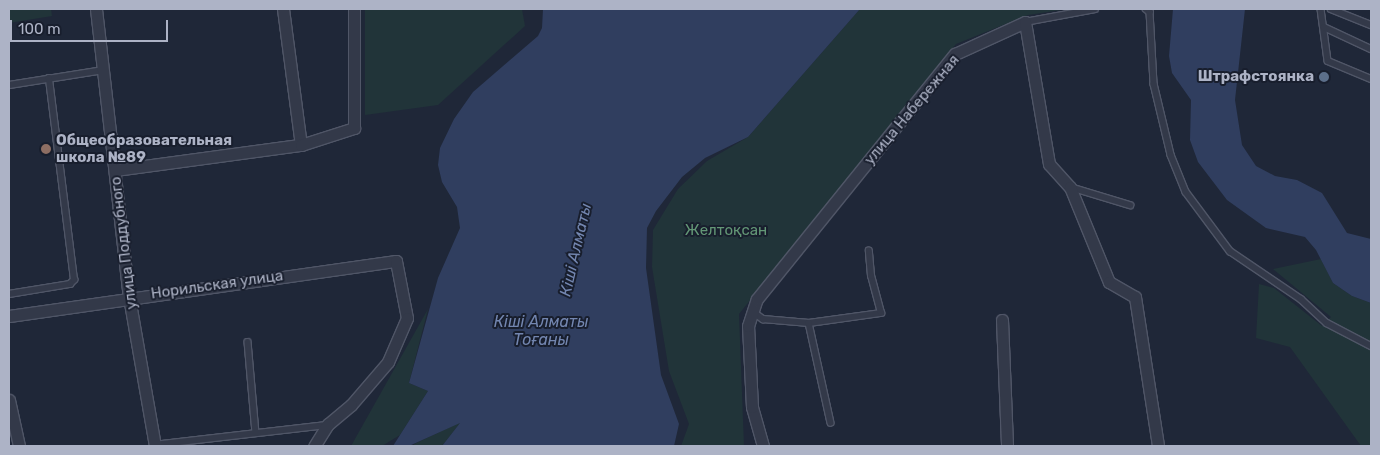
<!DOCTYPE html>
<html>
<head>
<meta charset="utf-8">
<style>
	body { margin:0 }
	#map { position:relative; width:1380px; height:455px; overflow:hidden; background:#1f2738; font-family:Rubik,sans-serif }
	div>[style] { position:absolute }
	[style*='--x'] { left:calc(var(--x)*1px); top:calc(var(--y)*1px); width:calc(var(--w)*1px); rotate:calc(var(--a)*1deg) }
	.green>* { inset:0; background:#213439 }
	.water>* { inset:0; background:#303e5f }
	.roads { filter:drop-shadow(1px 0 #505667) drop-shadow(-1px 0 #505667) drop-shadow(0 1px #505667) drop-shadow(0 -1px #505667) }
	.lane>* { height:5.5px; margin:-2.75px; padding:0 2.75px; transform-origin:2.75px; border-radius:2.75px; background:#333949 }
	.street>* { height:11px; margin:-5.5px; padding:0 5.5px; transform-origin:5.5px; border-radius:5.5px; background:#333949 }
	.dots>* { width:14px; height:14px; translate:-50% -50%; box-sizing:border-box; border:2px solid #181e2d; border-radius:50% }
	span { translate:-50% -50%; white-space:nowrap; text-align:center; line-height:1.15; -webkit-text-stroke:4px #181e2d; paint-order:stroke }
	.poi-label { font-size:15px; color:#adb3c6; font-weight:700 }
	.right { translate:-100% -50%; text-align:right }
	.left { translate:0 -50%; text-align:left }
	.street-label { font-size:15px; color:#adb3c6 }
	.park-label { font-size:15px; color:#639776 }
	.water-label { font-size:16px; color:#7386b0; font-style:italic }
	.frame { position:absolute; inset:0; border:10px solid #adb3c6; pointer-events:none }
	.scale { position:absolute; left:10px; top:20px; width:158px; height:22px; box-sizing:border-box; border:2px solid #adb3c6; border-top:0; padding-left:6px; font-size:15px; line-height:18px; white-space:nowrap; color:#adb3c6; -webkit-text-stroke:4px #181e2d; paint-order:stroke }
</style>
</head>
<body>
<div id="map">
	<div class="green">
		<i style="clip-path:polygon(9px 9px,51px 9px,52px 16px,9px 23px)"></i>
		<i style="clip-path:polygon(365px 9px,522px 9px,525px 26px,438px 105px,365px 115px)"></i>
		<i style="clip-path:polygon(860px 9px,1067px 9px,1028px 15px,956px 44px,739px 314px,744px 446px,681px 446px,689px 424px,669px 371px,652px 267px,653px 230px,678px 189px,707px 161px,748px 137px)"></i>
		<i style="clip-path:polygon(1321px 259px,1333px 283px,1352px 296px,1371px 303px,1371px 446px,1361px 446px,1290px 347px,1256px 338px,1259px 284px,1274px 288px,1322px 326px,1331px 317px,1273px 269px)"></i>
		<i style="clip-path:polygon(428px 309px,409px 383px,428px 391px,400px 435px,382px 446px,351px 446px)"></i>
		<i style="clip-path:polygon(461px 422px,442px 446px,412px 446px,416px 443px)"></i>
	</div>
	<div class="water">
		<i style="clip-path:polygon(543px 9px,860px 9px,748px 137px,705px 158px,682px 177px,656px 211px,647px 228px,646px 268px,661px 375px,679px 424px,674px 446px,442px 446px,460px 423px,409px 446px,393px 446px,428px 391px,409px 383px,438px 278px,460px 228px,457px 207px,442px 182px,438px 165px,440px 148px,454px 119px,473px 92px,538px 36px,542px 28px)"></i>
		<i style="clip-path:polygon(1173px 9px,1245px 9px,1235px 100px,1242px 145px,1256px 166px,1275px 176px,1297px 180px,1322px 193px,1347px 233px,1371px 239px,1371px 303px,1352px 296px,1333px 283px,1316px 250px,1305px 237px,1266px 228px,1227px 200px,1198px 162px,1190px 140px,1191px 100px,1172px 73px,1169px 56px)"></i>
	</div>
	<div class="roads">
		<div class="lane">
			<i style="--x:1146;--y:9;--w:5;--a:37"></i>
			<i style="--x:1150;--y:12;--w:72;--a:86.8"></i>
			<i style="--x:1154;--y:84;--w:73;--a:76.5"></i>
			<i style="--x:1171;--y:155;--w:40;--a:68"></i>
			<i style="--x:1186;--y:192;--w:74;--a:53.3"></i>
			<i style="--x:1230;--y:251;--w:86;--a:34.1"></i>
			<i style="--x:1301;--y:299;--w:35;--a:43"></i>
			<i style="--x:1327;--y:323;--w:50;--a:27.6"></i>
			<i style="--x:1321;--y:9;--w:52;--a:82.3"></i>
			<i style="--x:1328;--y:61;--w:47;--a:22.7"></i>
			<i style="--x:1331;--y:9;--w:43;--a:21.8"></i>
			<i style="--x:1025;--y:22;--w:71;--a:-10.5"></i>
			<i style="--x:1324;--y:27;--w:52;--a:25.1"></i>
			<i style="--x:9;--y:85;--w:96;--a:-9"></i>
			<i style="--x:1070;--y:187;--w:63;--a:16.7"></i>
			<i style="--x:9;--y:294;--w:62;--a:-9.3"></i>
			<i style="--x:70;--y:284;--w:6;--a:-45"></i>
			<i style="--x:74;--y:280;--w:203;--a:-97.1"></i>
			<i style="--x:752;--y:311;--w:14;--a:36"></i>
			<i style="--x:763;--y:319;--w:46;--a:5"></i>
			<i style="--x:809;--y:323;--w:73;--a:-7.9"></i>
			<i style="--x:881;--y:313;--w:38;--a:-105"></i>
			<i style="--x:871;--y:276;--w:25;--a:-95"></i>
			<i style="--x:809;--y:323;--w:102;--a:77.6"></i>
			<i style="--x:248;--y:342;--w:91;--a:85"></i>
			<i style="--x:154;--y:445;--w:173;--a:-6.6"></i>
		</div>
		<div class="street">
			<i style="--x:96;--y:9;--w:290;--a:83.5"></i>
			<i style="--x:129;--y:297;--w:151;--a:80.1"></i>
			<i style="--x:283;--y:9;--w:137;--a:82.5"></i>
			<i style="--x:115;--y:170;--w:188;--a:-7.7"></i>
			<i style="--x:301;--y:145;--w:56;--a:-17.8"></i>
			<i style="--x:354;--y:128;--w:119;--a:-90"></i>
			<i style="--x:9;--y:316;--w:391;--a:-8.1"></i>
			<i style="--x:396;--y:261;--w:58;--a:79.1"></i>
			<i style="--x:407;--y:318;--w:48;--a:113.4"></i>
			<i style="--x:388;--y:362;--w:57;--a:130.7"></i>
			<i style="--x:351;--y:405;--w:30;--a:140"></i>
			<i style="--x:328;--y:424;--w:26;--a:122"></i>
			<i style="--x:1002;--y:320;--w:126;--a:87.7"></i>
			<i style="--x:9;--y:400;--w:47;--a:77.7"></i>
			<i style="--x:763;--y:446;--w:41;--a:-105.8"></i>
			<i style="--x:752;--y:407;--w:81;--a:-92.8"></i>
			<i style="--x:748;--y:326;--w:28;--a:-72"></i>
			<i style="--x:757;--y:299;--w:315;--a:-51.1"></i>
			<i style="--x:955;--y:54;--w:77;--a:-24.6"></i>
			<i style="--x:1025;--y:22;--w:144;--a:80.4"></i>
			<i style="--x:1049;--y:164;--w:31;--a:48"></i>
			<i style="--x:1070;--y:187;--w:103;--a:67.7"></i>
			<i style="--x:1109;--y:282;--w:30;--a:30"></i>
			<i style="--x:1135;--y:297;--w:151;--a:81.2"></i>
		</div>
	</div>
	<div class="dots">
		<i style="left:1324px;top:77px;background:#5c6f8a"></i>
		<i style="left:46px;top:149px;background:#8d6e63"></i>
	</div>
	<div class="poi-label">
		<span class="right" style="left:1314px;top:77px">Штрафстоянка</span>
		<span class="left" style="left:56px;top:149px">Общеобразовательная<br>школа №89</span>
	</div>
	<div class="street-label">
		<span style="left:912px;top:110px;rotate:-50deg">улица Набережная</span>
		<span style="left:124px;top:243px;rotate:-97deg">улица Поддубного</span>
		<span style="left:217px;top:285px;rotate:-8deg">Норильская улица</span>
	</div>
	<div class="park-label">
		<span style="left:726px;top:231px">Желтоқсан</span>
	</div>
	<div class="water-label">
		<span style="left:576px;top:250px;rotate:-77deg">Кіші Алматы</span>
		<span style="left:541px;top:331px">Кіші Алматы<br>Тоғаны</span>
	</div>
	<div class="frame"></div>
	<div class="scale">100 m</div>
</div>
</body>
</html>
